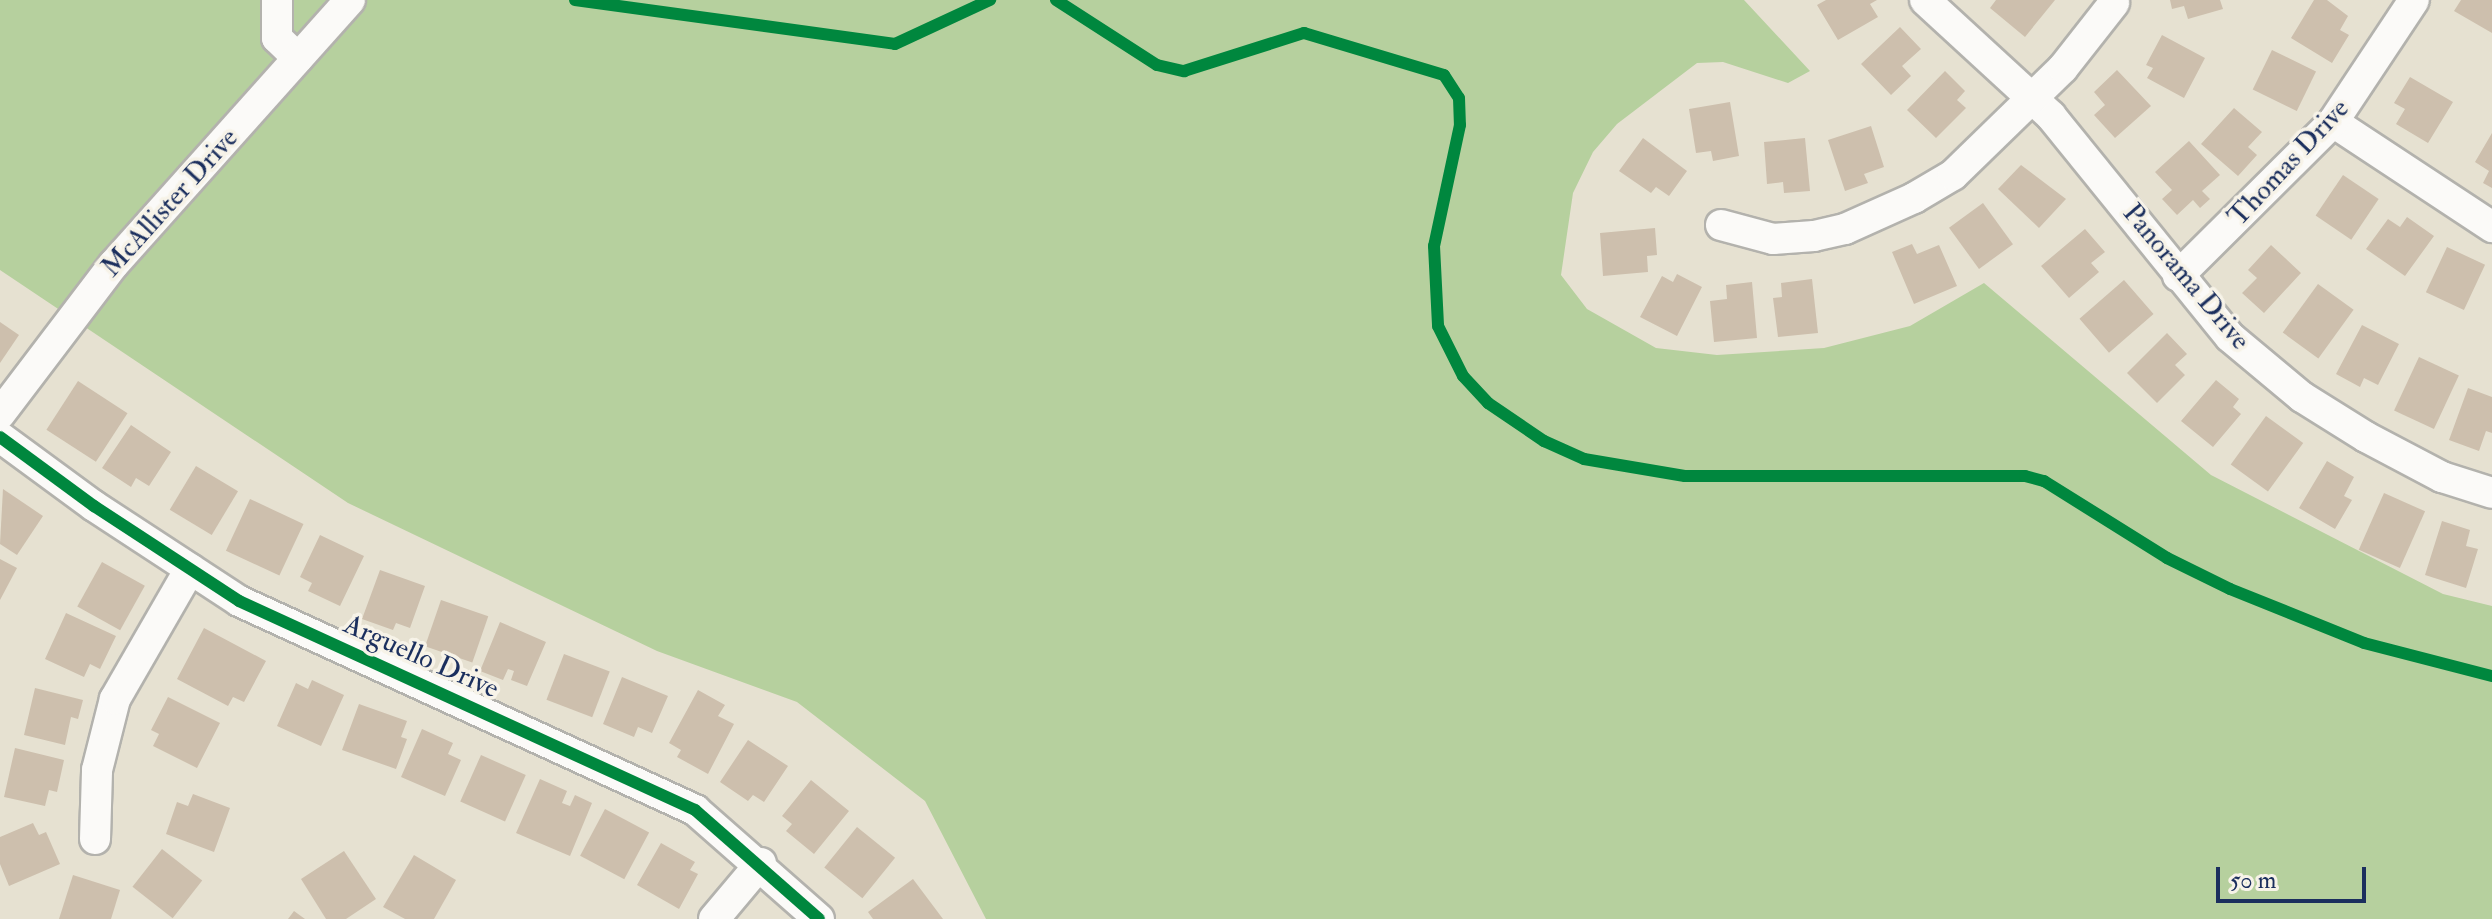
<!DOCTYPE html>
<html>
<head>
<meta charset="utf-8">
<style>
	body { margin:0 }
	#map { position:relative; width:2492px; height:919px; overflow:hidden; background:#e6e1d1; font-family:"IM FELL Double Pica",serif }
	div>[style] { position:absolute }
	[style*='--x'] { left:calc(var(--x)*1px); top:calc(var(--y)*1px); width:calc(var(--w)*1px); rotate:calc(var(--a)*1deg) }
	.green>* { inset:0; background:#b6d09e }
	.building>* { inset:0; background:#cdbfad; transform-origin:0 0 }
	.roads { filter:drop-shadow(2px 0 #b3b2ad) drop-shadow(-2px 0 #b3b2ad) drop-shadow(0 2px #b3b2ad) drop-shadow(0 -2px #b3b2ad) }
	.minor>* { height:30px; margin:-15px; padding:0 15px; transform-origin:15px; border-radius:15px; background:#fbfaf8 }
	.cycleway>* { height:12px; margin:-6px; padding:0 6px; transform-origin:6px; border-radius:6px; background:#00873e }
	span { translate:-50% -50%; white-space:nowrap; text-align:center; line-height:1.15; -webkit-text-stroke:7px #f7f3e8; paint-order:stroke }
	.street-label { font-size:28px; color:#1b2f5e }
	.scale { position:absolute; left:2216px; top:867px; width:150px; height:36px; box-sizing:border-box; border:4px solid #1b2f5e; border-top:0; padding-left:10px; font-size:24px; line-height:28px; white-space:nowrap; color:#1b2f5e; -webkit-text-stroke:6px #f7f3e8; paint-order:stroke }
</style>
</head>
<body>
<div id="map">
	<div class="green">
		<i style="clip-path:polygon(0 0,1744px 0,1810px 71px,1788px 83px,1723px 62px,1697px 63px,1617px 124px,1593px 152px,1573px 193px,1561px 275px,1587px 309px,1656px 348px,1717px 355px,1824px 348px,1910px 326px,1984px 283px,2211px 475px,2443px 594px,2492px 606px,2492px 919px,986px 919px,925px 801px,797px 702px,657px 651px,348px 503px,0 270px)"></i>
	</div>
	<div class="building">
		<i style="clip-path:polygon(1826px 0,1877px 0,1870px 4px,1878px 17px,1838px 40px,1817px 5px)"></i>
		<i style="clip-path:polygon(1996px 0,2055px 0,2025px 37px,1990px 8px)"></i>
		<i style="clip-path:polygon(2170px 0,2220px 0,2223px 9px,2188px 19px,2184px 6px,2172px 9px)"></i>
		<i style="clip-path:polygon(2314px 0,2327px 0,2348px 16px,2340px 30px,2349px 35px,2332px 63px,2291px 38px)"></i>
		<i style="clip-path:polygon(2461px 0,2492px 0,2492px 33px,2454px 11px)"></i>
		<i style="clip-path:polygon(1900px 27px,1921px 49px,1902px 66px,1911px 76px,1891px 95px,1861px 64px)"></i>
		<i style="clip-path:polygon(2162px 35px,2205px 58px,2184px 98px,2147px 78px,2153px 68px,2146px 65px)"></i>
		<i style="left:2272px;top:50px;width:49px;height:44px;rotate:26deg"></i>
		<i style="clip-path:polygon(2117px 70px,2151px 106px,2115px 138px,2094px 115px,2105px 105px,2094px 92px)"></i>
		<i style="clip-path:polygon(1945px 71px,1965px 91px,1957px 100px,1966px 108px,1936px 138px,1907px 110px)"></i>
		<i style="clip-path:polygon(2410px 77px,2453px 102px,2428px 143px,2396px 124px,2405px 109px,2394px 103px)"></i>
		<i style="clip-path:polygon(1730px 102px,1739px 156px,1713px 161px,1711px 151px,1696px 153px,1689px 109px)"></i>
		<i style="clip-path:polygon(2234px 108px,2262px 132px,2248px 147px,2257px 155px,2238px 176px,2201px 144px)"></i>
		<i style="clip-path:polygon(1871px 126px,1884px 167px,1864px 174px,1868px 183px,1845px 191px,1828px 140px)"></i>
		<i style="clip-path:polygon(2492px 133px,2492px 188px,2483px 183px,2489px 171px,2475px 162px)"></i>
		<i style="clip-path:polygon(1643px 138px,1687px 171px,1669px 196px,1656px 187px,1651px 193px,1619px 171px)"></i>
		<i style="clip-path:polygon(1805px 138px,1810px 191px,1784px 193px,1783px 182px,1767px 184px,1764px 142px)"></i>
		<i style="clip-path:polygon(2189px 141px,2220px 175px,2202px 191px,2210px 199px,2200px 208px,2193px 200px,2177px 215px,2162px 199px,2172px 190px,2155px 172px)"></i>
		<i style="clip-path:polygon(2021px 165px,2066px 199px,2039px 228px,1998px 189px)"></i>
		<i style="left:2343px;top:175px;width:43px;height:49px;rotate:34deg"></i>
		<i style="left:1983px;top:203px;width:51px;height:42px;rotate:54deg"></i>
		<i style="clip-path:polygon(2407px 217px,2434px 236px,2405px 276px,2366px 249px,2388px 219px,2400px 227px)"></i>
		<i style="clip-path:polygon(1655px 228px,1657px 255px,1647px 256px,1648px 272px,1603px 276px,1600px 233px)"></i>
		<i style="clip-path:polygon(2085px 229px,2105px 252px,2091px 263px,2099px 272px,2069px 298px,2041px 266px)"></i>
		<i style="clip-path:polygon(1912px 244px,1917px 254px,1939px 245px,1957px 286px,1914px 304px,1892px 252px)"></i>
		<i style="clip-path:polygon(2271px 245px,2301px 273px,2264px 313px,2242px 293px,2257px 278px,2248px 270px)"></i>
		<i style="left:2447px;top:247px;width:42px;height:50px;rotate:25deg"></i>
		<i style="clip-path:polygon(1677px 274px,1702px 287px,1677px 336px,1640px 317px,1662px 276px,1673px 282px)"></i>
		<i style="clip-path:polygon(1812px 279px,1818px 333px,1778px 337px,1773px 298px,1782px 297px,1781px 283px)"></i>
		<i style="left:2124px;top:280px;width:45px;height:59px;rotate:49deg"></i>
		<i style="clip-path:polygon(1752px 282px,1757px 338px,1714px 342px,1710px 301px,1727px 299px,1726px 285px)"></i>
		<i style="left:2318px;top:284px;width:44px;height:60px;rotate:36deg"></i>
		<i style="clip-path:polygon(0 322px,19px 335px,0 363px)"></i>
		<i style="clip-path:polygon(2362px 325px,2399px 344px,2378px 385px,2364px 378px,2360px 387px,2336px 374px)"></i>
		<i style="clip-path:polygon(2167px 333px,2187px 354px,2175px 365px,2185px 375px,2157px 403px,2127px 373px)"></i>
		<i style="left:2419px;top:357px;width:44px;height:59px;rotate:25deg"></i>
		<i style="clip-path:polygon(2216px 380px,2239px 399px,2233px 407px,2241px 414px,2213px 447px,2181px 421px)"></i>
		<i style="left:78px;top:381px;width:59px;height:58px;rotate:33deg"></i>
		<i style="clip-path:polygon(2468px 388px,2492px 397px,2492px 433px,2486px 431px,2479px 451px,2449px 440px)"></i>
		<i style="left:2266px;top:416px;width:46px;height:60px;rotate:36deg"></i>
		<i style="clip-path:polygon(131px 425px,171px 452px,149px 486px,136px 478px,131px 487px,102px 468px)"></i>
		<i style="clip-path:polygon(2327px 461px,2354px 477px,2344px 496px,2352px 500px,2335px 529px,2299px 508px)"></i>
		<i style="left:196px;top:466px;width:49px;height:51px;rotate:31deg"></i>
		<i style="clip-path:polygon(3px 489px,43px 516px,17px 555px,0 544px)"></i>
		<i style="left:2384px;top:493px;width:45px;height:62px;rotate:24deg"></i>
		<i style="left:250px;top:499px;width:59px;height:57px;rotate:25deg"></i>
		<i style="clip-path:polygon(2442px 521px,2470px 530px,2466px 546px,2478px 549px,2466px 588px,2425px 575px)"></i>
		<i style="clip-path:polygon(320px 535px,364px 556px,340px 606px,308px 591px,312px 583px,300px 577px)"></i>
		<i style="clip-path:polygon(0 559px,17px 568px,0 600px)"></i>
		<i style="left:102px;top:562px;width:49px;height:51px;rotate:29deg"></i>
		<i style="clip-path:polygon(380px 570px,425px 586px,410px 628px,396px 623px,393px 630px,362px 619px)"></i>
		<i style="left:441px;top:600px;width:50px;height:49px;rotate:19deg"></i>
		<i style="clip-path:polygon(66px 613px,116px 636px,100px 669px,90px 664px,84px 677px,45px 659px)"></i>
		<i style="clip-path:polygon(500px 622px,546px 642px,527px 686px,511px 680px,514px 671px,508px 669px,503px 680px,480px 671px)"></i>
		<i style="clip-path:polygon(204px 628px,266px 661px,244px 702px,233px 697px,228px 706px,177px 679px)"></i>
		<i style="left:564px;top:654px;width:49px;height:49px;rotate:21deg"></i>
		<i style="clip-path:polygon(622px 677px,668px 696px,652px 733px,638px 727px,634px 737px,603px 724px)"></i>
		<i style="clip-path:polygon(312px 680px,344px 695px,321px 746px,277px 726px,296px 683px,308px 689px)"></i>
		<i style="clip-path:polygon(35px 688px,83px 700px,78px 719px,71px 717px,65px 745px,24px 735px)"></i>
		<i style="clip-path:polygon(698px 690px,725px 705px,718px 716px,734px 724px,708px 774px,677px 757px,681px 750px,669px 743px)"></i>
		<i style="clip-path:polygon(168px 697px,220px 723px,197px 768px,153px 746px,159px 734px,151px 730px)"></i>
		<i style="clip-path:polygon(359px 704px,407px 721px,401px 737px,407px 739px,396px 769px,342px 750px)"></i>
		<i style="clip-path:polygon(422px 729px,453px 743px,448px 754px,461px 760px,445px 796px,401px 777px)"></i>
		<i style="clip-path:polygon(748px 740px,788px 766px,764px 802px,753px 795px,748px 801px,720px 782px)"></i>
		<i style="clip-path:polygon(15px 748px,64px 760px,57px 792px,49px 790px,45px 806px,4px 797px)"></i>
		<i style="left:481px;top:755px;width:49px;height:51px;rotate:24deg"></i>
		<i style="clip-path:polygon(540px 779px,567px 791px,562px 803px,570px 806px,575px 795px,592px 803px,570px 856px,516px 833px)"></i>
		<i style="clip-path:polygon(811px 780px,849px 811px,814px 854px,786px 831px,792px 824px,782px 816px)"></i>
		<i style="clip-path:polygon(193px 794px,230px 808px,214px 852px,166px 834px,177px 802px,188px 806px)"></i>
		<i style="left:605px;top:809px;width:50px;height:53px;rotate:28deg"></i>
		<i style="clip-path:polygon(33px 823px,39px 835px,46px 832px,60px 864px,9px 886px,0 864px,0 837px)"></i>
		<i style="left:857px;top:827px;width:49px;height:52px;rotate:39deg"></i>
		<i style="clip-path:polygon(661px 843px,695px 862px,690px 870px,698px 874px,679px 909px,637px 885px)"></i>
		<i style="left:162px;top:849px;width:51px;height:48px;rotate:38deg"></i>
		<i style="clip-path:polygon(344px 851px,376px 899px,346px 919px,326px 919px,301px 879px)"></i>
		<i style="clip-path:polygon(414px 855px,456px 880px,434px 919px,405px 919px,383px 907px)"></i>
		<i style="clip-path:polygon(73px 875px,120px 890px,111px 919px,59px 919px)"></i>
		<i style="clip-path:polygon(913px 879px,943px 919px,873px 919px,868px 912px)"></i>
		<i style="clip-path:polygon(294px 911px,305px 919px,288px 919px)"></i>
	</div>
	<div class="roads">
		<div class="minor">
			<i style="--x:277;--y:0;--w:38;--a:90"></i>
			<i style="--x:277;--y:38;--w:29;--a:44"></i>
			<i style="--x:1925;--y:0;--w:171;--a:42.6"></i>
			<i style="--x:2051;--y:116;--w:284;--a:51"></i>
			<i style="--x:2230;--y:337;--w:94;--a:39.8"></i>
			<i style="--x:2302;--y:397;--w:75;--a:32"></i>
			<i style="--x:2366;--y:437;--w:86;--a:27.8"></i>
			<i style="--x:2442;--y:477;--w:52;--a:17.7"></i>
			<i style="--x:2333;--y:122;--w:191;--a:33.4"></i>
			<i style="--x:1721;--y:225;--w:54;--a:15.1"></i>
			<i style="--x:1773;--y:239;--w:41;--a:-4.2"></i>
			<i style="--x:1814;--y:236;--w:32;--a:-13"></i>
			<i style="--x:1845;--y:229;--w:76;--a:-24.2"></i>
			<i style="--x:1914;--y:198;--w:45;--a:-30.5"></i>
			<i style="--x:1953;--y:175;--w:153;--a:-44.2"></i>
			<i style="--x:2063;--y:68;--w:83;--a:-51.9"></i>
			<i style="--x:2178;--y:276;--w:218;--a:-44.8"></i>
			<i style="--x:2333;--y:122;--w:146;--a:-56.4"></i>
			<i style="--x:0;--y:414;--w:188;--a:-52.8"></i>
			<i style="--x:114;--y:264;--w:354;--a:-48.2"></i>
			<i style="--x:0;--y:437;--w:117;--a:36.3"></i>
			<i style="--x:94;--y:506;--w:173;--a:33.2"></i>
			<i style="--x:239;--y:601;--w:502;--a:24.62"></i>
			<i style="--x:695;--y:810;--w:165;--a:41.3"></i>
			<i style="--x:95;--y:839;--w:69;--a:-88.3"></i>
			<i style="--x:97;--y:770;--w:73;--a:-75.8"></i>
			<i style="--x:115;--y:699;--w:150;--a:-60"></i>
			<i style="--x:714;--y:919;--w:73;--a:-50"></i>
		</div>
	</div>
	<div class="cycleway">
		<i style="--x:575;--y:0;--w:323;--a:7.8"></i>
		<i style="--x:895;--y:44;--w:105;--a:-24.9"></i>
		<i style="--x:1056;--y:0;--w:120;--a:32.8"></i>
		<i style="--x:1157;--y:65;--w:28;--a:13"></i>
		<i style="--x:1184;--y:71;--w:126;--a:-17.6"></i>
		<i style="--x:1304;--y:33;--w:146;--a:16.7"></i>
		<i style="--x:1444;--y:75;--w:27;--a:57"></i>
		<i style="--x:1459;--y:98;--w:27;--a:88"></i>
		<i style="--x:1460;--y:125;--w:124;--a:102.1"></i>
		<i style="--x:1434;--y:246;--w:80;--a:87.1"></i>
		<i style="--x:1438;--y:326;--w:56;--a:63.4"></i>
		<i style="--x:1463;--y:376;--w:37;--a:47"></i>
		<i style="--x:1488;--y:403;--w:68;--a:34.2"></i>
		<i style="--x:1544;--y:441;--w:44;--a:24.2"></i>
		<i style="--x:1584;--y:459;--w:102;--a:9.6"></i>
		<i style="--x:1685;--y:476;--w:340;--a:0"></i>
		<i style="--x:2025;--y:476;--w:20;--a:15"></i>
		<i style="--x:2044;--y:481;--w:145;--a:32"></i>
		<i style="--x:2167;--y:558;--w:70;--a:26.2"></i>
		<i style="--x:2230;--y:589;--w:144;--a:21.9"></i>
		<i style="--x:2364;--y:643;--w:132;--a:14.5"></i>
		<i style="--x:0;--y:437;--w:117;--a:36.3"></i>
		<i style="--x:94;--y:506;--w:173;--a:33.2"></i>
		<i style="--x:239;--y:601;--w:502;--a:24.62"></i>
		<i style="--x:695;--y:810;--w:165;--a:41.3"></i>
	</div>
	<div class="street-label">
		<span style="left:2289px;top:163px;rotate:-47deg">Thomas Drive</span>
		<span style="left:170px;top:203px;rotate:-48deg">McAllister Drive</span>
		<span style="left:2186px;top:277px;rotate:50deg">Panorama Drive</span>
		<span style="left:421px;top:657px;rotate:24deg">Arguello Drive</span>
	</div>
	<div class="scale">50 m</div>
</div>
</body>
</html>
